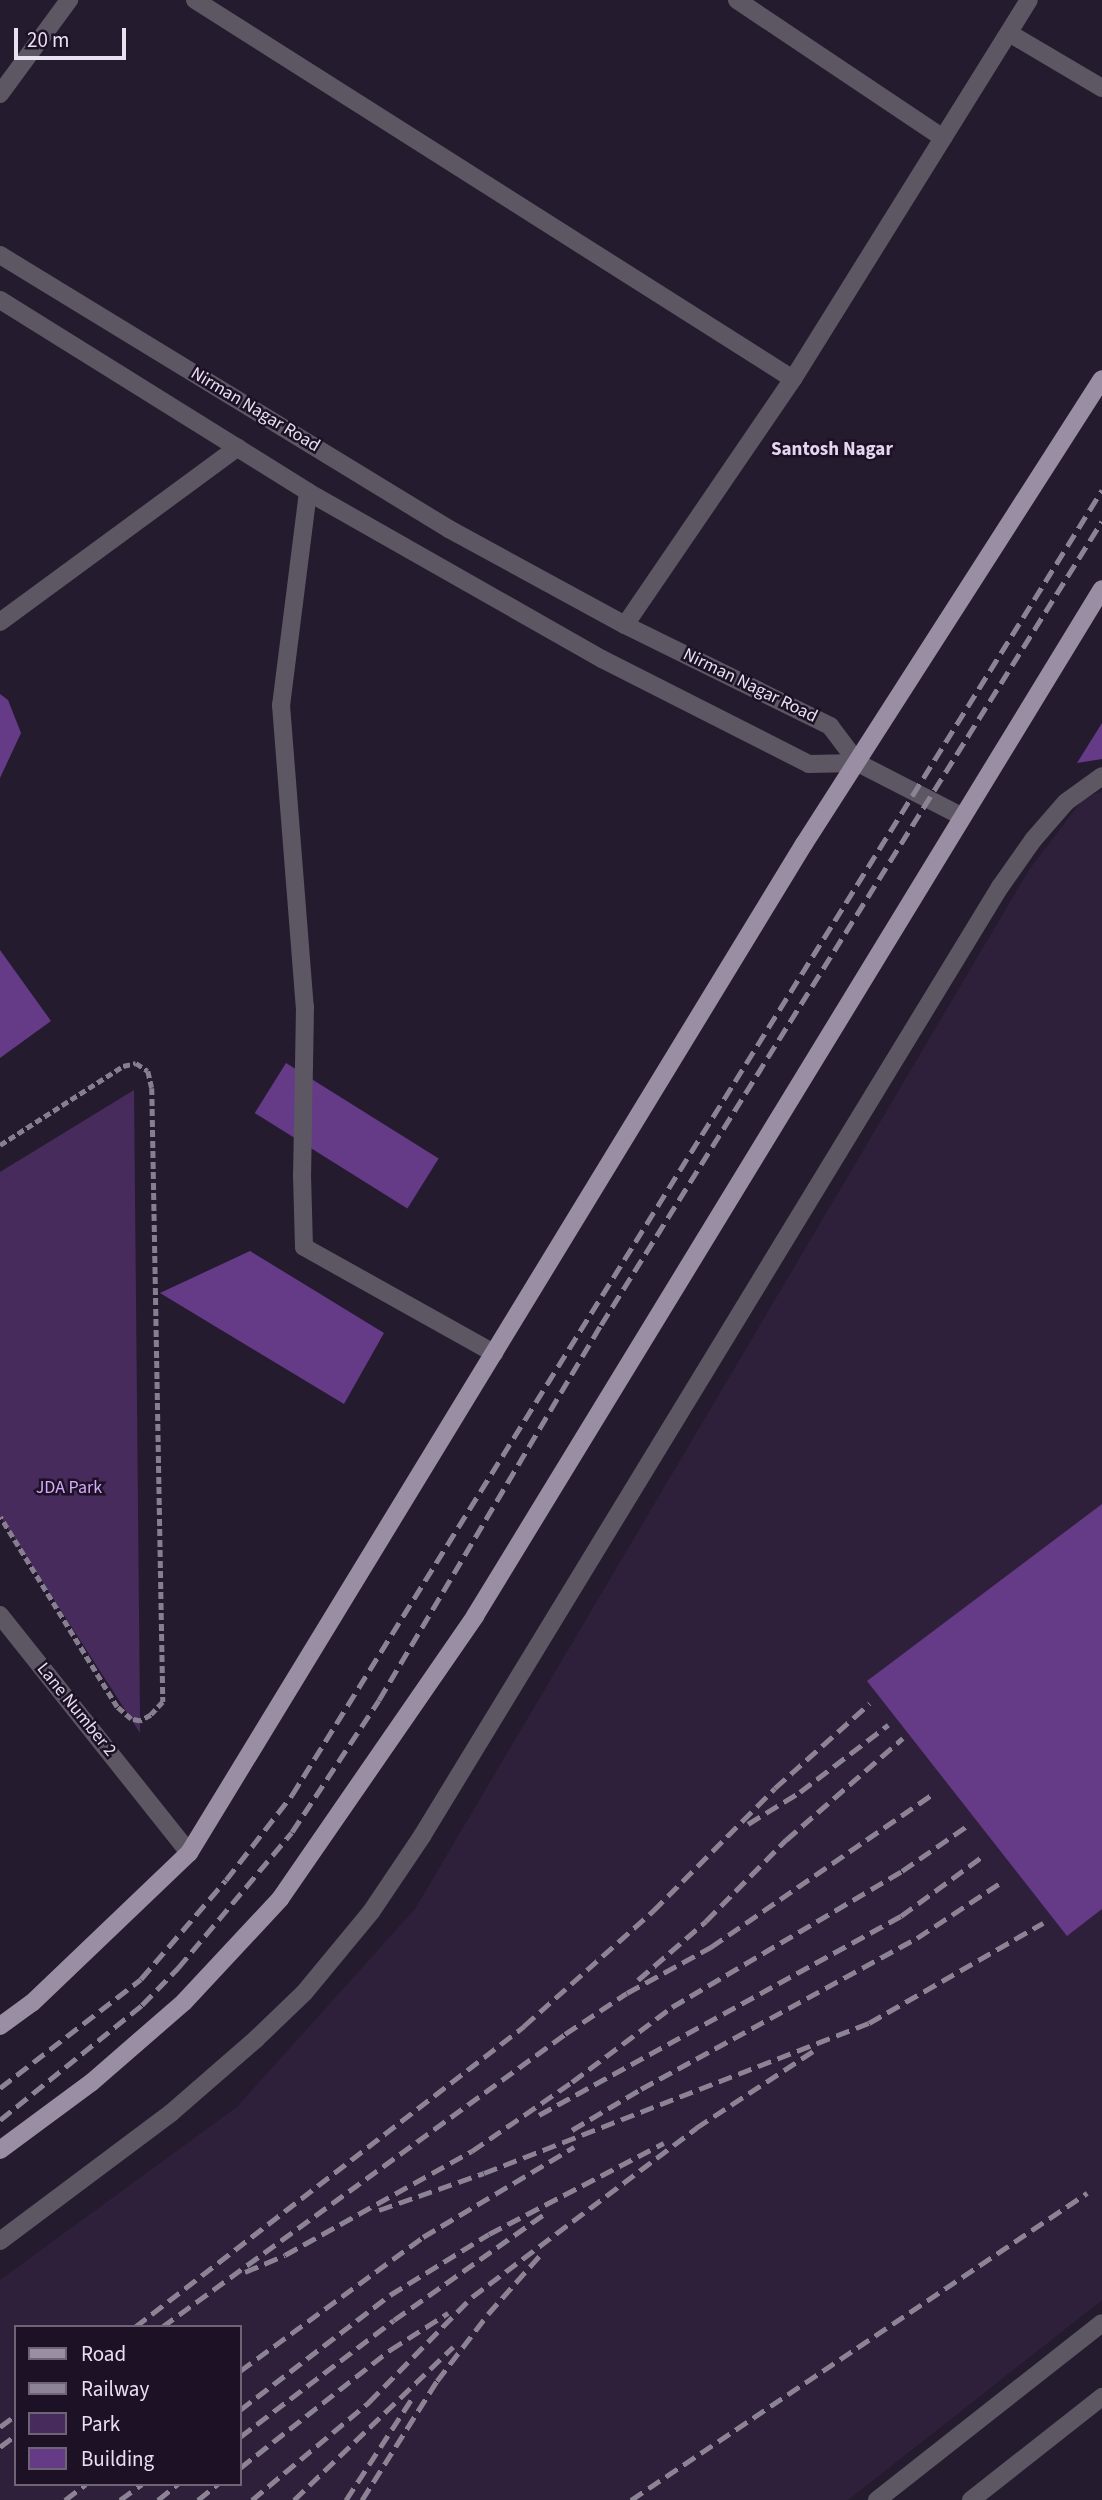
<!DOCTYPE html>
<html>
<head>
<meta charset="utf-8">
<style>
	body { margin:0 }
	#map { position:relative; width:1102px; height:2500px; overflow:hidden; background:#251b2f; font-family:"Source Sans 3",sans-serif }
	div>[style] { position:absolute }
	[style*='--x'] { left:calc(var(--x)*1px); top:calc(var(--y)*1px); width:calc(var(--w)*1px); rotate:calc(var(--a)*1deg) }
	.built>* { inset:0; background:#2e203a }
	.green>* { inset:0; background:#472b5d }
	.building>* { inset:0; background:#653a86; transform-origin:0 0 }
	.path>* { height:4.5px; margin-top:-2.25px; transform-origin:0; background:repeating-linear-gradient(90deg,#877e8f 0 7px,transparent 0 10.5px) }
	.service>* { height:18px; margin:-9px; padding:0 9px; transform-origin:9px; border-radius:9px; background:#5c5762 }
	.minor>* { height:18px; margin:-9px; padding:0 9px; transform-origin:9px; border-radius:9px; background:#5c5762 }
	.tertiary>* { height:18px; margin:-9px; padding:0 9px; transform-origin:9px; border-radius:9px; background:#5c5762 }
	.primary>* { height:18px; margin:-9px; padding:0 9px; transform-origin:9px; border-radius:9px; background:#998ea4 }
	.rail>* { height:5px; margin-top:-2.5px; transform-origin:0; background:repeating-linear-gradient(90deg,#8c8494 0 14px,transparent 0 21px) }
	span { translate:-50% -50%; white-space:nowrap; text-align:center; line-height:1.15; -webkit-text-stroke:5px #1c1125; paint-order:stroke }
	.street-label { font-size:18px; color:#e8e1ef }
	.park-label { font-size:18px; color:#d7aafe }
	.neighbourhood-label { font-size:19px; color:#e4d6f1; font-weight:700 }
	.legend { position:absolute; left:14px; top:2325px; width:228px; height:161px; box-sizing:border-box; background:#1c1125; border:2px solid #6e6476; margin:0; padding:9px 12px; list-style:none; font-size:21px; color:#e8e1ef }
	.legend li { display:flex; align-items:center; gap:14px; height:35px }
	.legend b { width:35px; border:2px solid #6e6476 }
	.scale { position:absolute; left:14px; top:28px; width:112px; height:32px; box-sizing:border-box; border:4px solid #e8e1ef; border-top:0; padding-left:9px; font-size:21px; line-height:24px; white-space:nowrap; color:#e8e1ef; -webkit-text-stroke:5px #1c1125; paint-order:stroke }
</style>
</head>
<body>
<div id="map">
	<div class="built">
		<i style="clip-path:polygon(evenodd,1102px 791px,1102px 2300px,848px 2500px,0 2500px,0 2280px,237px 2107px,415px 1909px,1029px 870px,1083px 799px,1102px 791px,16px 2327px,240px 2327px,240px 2484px,16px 2484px,16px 2327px)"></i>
	</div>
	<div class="green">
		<i style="clip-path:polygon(134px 1090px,140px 1720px,140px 1733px,0 1516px,0 1172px)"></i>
	</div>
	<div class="building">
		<i style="clip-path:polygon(0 694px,8px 700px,21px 733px,0 778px)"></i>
		<i style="clip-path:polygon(1102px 723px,1102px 759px,1077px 763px)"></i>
		<i style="clip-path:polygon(0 950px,51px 1021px,0 1058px)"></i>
		<i style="left:286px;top:1063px;width:180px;height:59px;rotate:32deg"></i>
		<i style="clip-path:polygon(250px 1251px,384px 1333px,344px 1404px,160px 1293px)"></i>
		<i style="clip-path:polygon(1102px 1504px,1102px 1909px,1067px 1936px,867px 1681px)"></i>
	</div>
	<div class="path">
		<i style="--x:0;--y:1145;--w:146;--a:-32.7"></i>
		<i style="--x:123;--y:1066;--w:13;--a:-13"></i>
		<i style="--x:136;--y:1063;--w:14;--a:34"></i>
		<i style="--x:148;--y:1071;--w:17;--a:77"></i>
		<i style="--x:152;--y:1088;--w:614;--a:88.97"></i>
		<i style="--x:163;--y:1702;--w:18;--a:133"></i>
		<i style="--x:151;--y:1715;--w:13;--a:151"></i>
		<i style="--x:140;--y:1721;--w:9;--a:-167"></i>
		<i style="--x:131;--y:1719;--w:18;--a:-139"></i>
		<i style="--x:117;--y:1707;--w:223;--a:-121.6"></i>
	</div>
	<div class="service">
		<i style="--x:0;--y:2241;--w:214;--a:-36.8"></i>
		<i style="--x:171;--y:2113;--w:113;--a:-41"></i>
		<i style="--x:256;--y:2039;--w:66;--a:-43.8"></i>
		<i style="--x:304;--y:1993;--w:105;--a:-50.4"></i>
		<i style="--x:371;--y:1912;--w:92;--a:-56.1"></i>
		<i style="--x:422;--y:1836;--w:1111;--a:-58.66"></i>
		<i style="--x:1000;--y:887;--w:57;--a:-54.9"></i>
		<i style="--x:1033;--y:840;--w:50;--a:-49"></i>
		<i style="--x:1066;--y:802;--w:44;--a:-35.8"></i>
	</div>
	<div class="minor">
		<i style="--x:195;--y:0;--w:708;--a:32.37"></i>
		<i style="--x:737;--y:0;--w:248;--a:33.8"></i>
		<i style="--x:1009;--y:33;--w:108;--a:30.6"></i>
		<i style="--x:0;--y:94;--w:117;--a:-53.7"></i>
		<i style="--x:308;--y:492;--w:215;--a:97.2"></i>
		<i style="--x:281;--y:705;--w:303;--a:85.5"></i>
		<i style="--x:305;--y:1007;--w:168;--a:91"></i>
		<i style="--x:302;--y:1175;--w:72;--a:88.4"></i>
		<i style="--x:304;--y:1247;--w:218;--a:29.2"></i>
		<i style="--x:0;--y:622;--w:295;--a:-36.3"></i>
		<i style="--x:625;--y:625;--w:298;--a:-55.7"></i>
		<i style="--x:793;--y:379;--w:446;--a:-58.1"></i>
		<i style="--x:0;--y:1615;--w:304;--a:51.5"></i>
	</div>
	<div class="tertiary">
		<i style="--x:0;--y:255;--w:526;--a:31.39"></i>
		<i style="--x:449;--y:529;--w:200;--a:28.6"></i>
		<i style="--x:625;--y:625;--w:229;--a:26.2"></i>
		<i style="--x:830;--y:726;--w:46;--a:52.9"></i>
		<i style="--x:858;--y:763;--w:116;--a:27.2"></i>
		<i style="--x:0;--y:300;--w:363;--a:31.9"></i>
		<i style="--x:308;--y:492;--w:338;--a:29.6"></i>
		<i style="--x:602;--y:659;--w:232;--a:26.9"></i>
		<i style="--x:809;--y:764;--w:49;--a:-1.2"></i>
		<i style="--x:877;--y:2500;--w:286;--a:-38.2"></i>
		<i style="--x:971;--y:2500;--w:167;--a:-38.2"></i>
	</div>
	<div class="primary">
		<i style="--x:0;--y:2026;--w:39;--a:-36"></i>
		<i style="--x:32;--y:2003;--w:217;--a:-43.7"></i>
		<i style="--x:189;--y:1853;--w:1182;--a:-58.64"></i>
		<i style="--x:804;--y:844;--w:552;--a:-57.35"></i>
		<i style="--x:0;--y:2150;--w:114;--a:-36.5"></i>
		<i style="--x:92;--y:2082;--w:122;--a:-41"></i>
		<i style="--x:184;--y:2002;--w:141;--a:-47"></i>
		<i style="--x:280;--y:1899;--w:344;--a:-55.4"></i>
		<i style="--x:475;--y:1616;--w:1203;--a:-58.6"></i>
	</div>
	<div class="rail">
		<i style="--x:748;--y:1824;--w:61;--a:-31.6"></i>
		<i style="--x:800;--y:1792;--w:111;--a:-37.3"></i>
		<i style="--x:638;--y:1980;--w:90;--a:-40.9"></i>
		<i style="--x:706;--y:1921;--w:114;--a:-45.4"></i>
		<i style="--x:786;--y:1840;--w:155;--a:-41.1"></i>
		<i style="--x:0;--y:2088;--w:178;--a:-37.7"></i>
		<i style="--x:141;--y:1979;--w:130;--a:-49.4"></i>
		<i style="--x:226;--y:1880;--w:108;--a:-52.2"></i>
		<i style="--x:292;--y:1795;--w:1536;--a:-58.17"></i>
		<i style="--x:539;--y:2115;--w:413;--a:-28.8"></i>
		<i style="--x:901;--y:1916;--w:102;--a:-36.2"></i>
		<i style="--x:0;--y:2120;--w:183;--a:-39"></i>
		<i style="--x:142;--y:2005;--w:52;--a:-45.8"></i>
		<i style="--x:178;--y:1968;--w:177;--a:-50"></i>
		<i style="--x:292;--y:1832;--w:158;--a:-56.6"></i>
		<i style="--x:379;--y:1700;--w:436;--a:-59.4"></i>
		<i style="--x:601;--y:1325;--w:947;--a:-58.07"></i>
		<i style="--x:572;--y:2130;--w:80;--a:-30.7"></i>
		<i style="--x:641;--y:2089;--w:315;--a:-28.7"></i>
		<i style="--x:917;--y:1938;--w:103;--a:-33.5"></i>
		<i style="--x:379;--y:2210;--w:111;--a:-19.4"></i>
		<i style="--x:484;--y:2173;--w:413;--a:-21.3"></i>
		<i style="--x:869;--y:2023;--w:201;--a:-29.9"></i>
		<i style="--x:245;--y:2272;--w:43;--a:-23"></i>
		<i style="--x:285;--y:2255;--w:214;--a:-29.1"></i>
		<i style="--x:472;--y:2151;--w:121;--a:-34.6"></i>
		<i style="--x:572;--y:2082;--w:125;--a:-36.9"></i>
		<i style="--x:672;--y:2007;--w:267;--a:-30.6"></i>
		<i style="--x:902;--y:1871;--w:79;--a:-34.7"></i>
		<i style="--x:135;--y:2327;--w:492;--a:-37.7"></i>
		<i style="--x:524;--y:2026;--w:173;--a:-41.7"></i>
		<i style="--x:653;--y:1911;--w:173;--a:-45.2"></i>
		<i style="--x:775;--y:1788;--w:127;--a:-41.8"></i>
		<i style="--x:162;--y:2327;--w:498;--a:-36"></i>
		<i style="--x:565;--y:2034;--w:74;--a:-33.5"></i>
		<i style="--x:627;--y:1993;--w:96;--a:-28.7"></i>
		<i style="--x:711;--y:1947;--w:271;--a:-34.6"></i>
		<i style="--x:240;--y:2371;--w:227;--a:-36.2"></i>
		<i style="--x:423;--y:2237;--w:176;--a:-30.8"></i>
		<i style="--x:240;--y:2410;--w:189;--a:-37.5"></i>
		<i style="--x:390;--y:2295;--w:116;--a:-31.6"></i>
		<i style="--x:489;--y:2234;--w:197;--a:-27.5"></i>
		<i style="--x:0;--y:2427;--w:20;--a:-37"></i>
		<i style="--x:240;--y:2437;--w:193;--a:-37.2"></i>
		<i style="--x:394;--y:2320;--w:187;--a:-35.2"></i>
		<i style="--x:0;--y:2447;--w:20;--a:-37"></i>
		<i style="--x:240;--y:2468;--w:191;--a:-38.2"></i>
		<i style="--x:390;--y:2350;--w:69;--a:-32.5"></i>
		<i style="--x:65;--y:2500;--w:26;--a:-37"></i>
		<i style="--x:120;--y:2500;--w:27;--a:-36"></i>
		<i style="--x:158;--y:2500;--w:26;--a:-39"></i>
		<i style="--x:198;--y:2500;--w:26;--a:-39"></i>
		<i style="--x:252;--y:2500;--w:153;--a:-39.9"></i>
		<i style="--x:369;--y:2402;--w:147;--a:-45.6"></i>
		<i style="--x:472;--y:2297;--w:281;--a:-37"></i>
		<i style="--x:696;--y:2128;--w:140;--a:-33.3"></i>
		<i style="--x:294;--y:2500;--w:221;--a:-43.9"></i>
		<i style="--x:346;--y:2500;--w:123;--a:-57"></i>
		<i style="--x:362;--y:2500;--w:141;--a:-57.8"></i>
		<i style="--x:437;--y:2381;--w:84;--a:-52.7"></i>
		<i style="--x:488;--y:2314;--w:80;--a:-48.5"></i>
		<i style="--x:631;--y:2500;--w:550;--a:-33.95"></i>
	</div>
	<div class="street-label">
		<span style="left:255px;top:410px;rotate:31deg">Nirman Nagar Road</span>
		<span style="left:750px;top:686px;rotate:26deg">Nirman Nagar Road</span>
		<span style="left:76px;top:1710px;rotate:51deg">Lane Number 2</span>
	</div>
	<div class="park-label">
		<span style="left:69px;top:1488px">JDA Park</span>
	</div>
	<div class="neighbourhood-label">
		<span style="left:832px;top:450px">Santosh Nagar</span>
	</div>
	<ul class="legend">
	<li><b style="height:9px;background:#998ea4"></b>Road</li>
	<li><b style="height:9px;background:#8c8494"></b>Railway</li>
	<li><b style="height:19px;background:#472b5d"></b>Park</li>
	<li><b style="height:19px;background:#653a86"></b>Building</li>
	</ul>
	<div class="scale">20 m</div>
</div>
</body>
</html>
